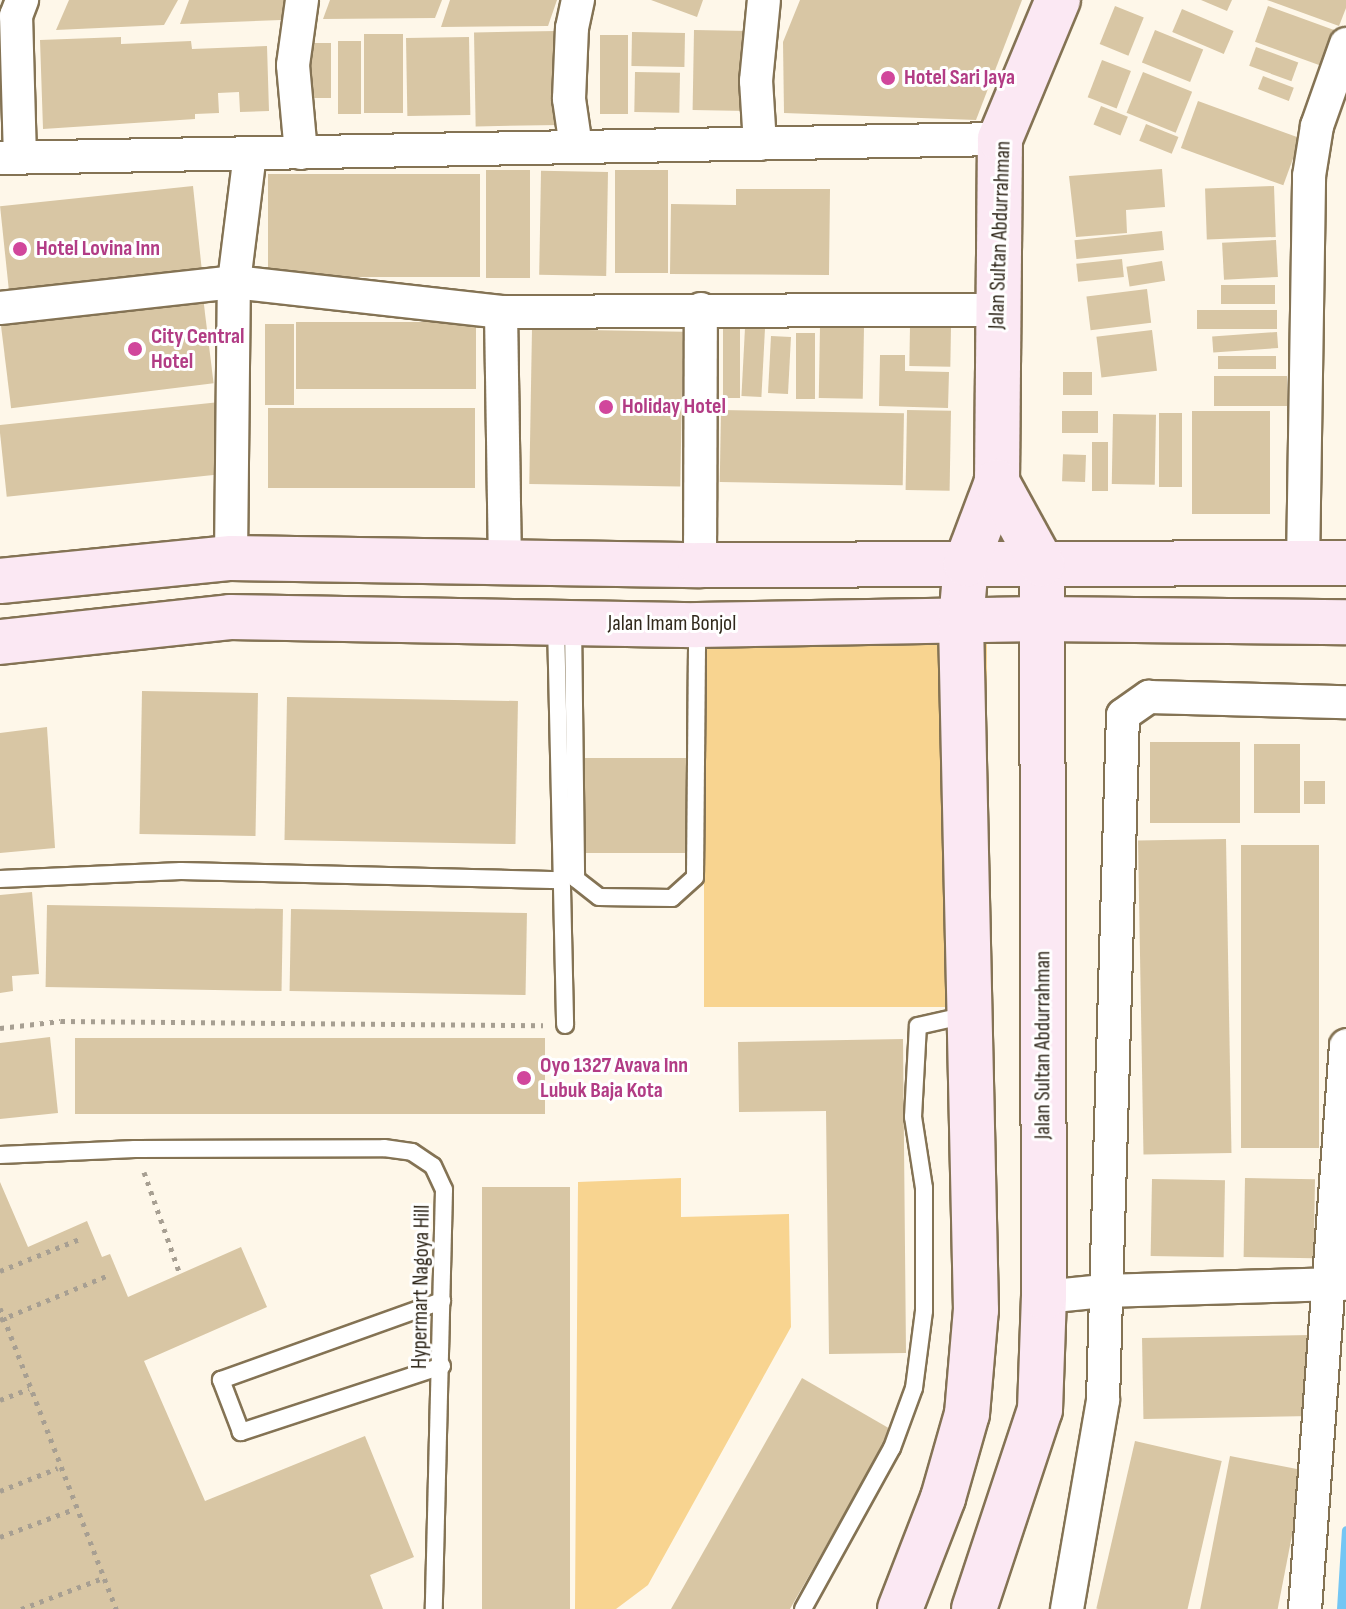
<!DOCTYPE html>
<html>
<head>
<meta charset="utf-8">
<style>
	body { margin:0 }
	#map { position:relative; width:1346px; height:1609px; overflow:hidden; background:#fef7e9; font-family:"Sofia Sans Condensed",sans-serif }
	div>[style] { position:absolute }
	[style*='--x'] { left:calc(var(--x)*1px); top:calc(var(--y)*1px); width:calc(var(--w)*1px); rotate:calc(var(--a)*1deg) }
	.green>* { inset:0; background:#f8d490; transform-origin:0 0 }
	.stream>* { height:9px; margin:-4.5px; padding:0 4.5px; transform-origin:4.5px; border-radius:4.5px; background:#74c6f4 }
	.building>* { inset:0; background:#d8c6a4; transform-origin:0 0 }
	.path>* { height:5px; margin-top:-2.5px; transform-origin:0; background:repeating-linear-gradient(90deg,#a79f92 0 4px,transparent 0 10px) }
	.roads { filter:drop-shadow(2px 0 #847354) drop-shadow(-2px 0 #847354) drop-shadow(0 2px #847354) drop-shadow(0 -2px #847354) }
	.lane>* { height:16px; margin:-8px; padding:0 8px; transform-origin:8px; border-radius:8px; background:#fff }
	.street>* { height:32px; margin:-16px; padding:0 16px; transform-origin:16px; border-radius:16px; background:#fff }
	.secondary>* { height:44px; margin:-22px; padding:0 22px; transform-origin:22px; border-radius:22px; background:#fbe8f3 }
	.dots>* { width:22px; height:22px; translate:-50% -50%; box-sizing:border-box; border:4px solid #fff; border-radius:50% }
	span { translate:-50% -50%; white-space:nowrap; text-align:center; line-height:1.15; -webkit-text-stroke:6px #fff; paint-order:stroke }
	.hotel-label { font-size:22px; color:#b23c85; font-weight:700 }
	.left { translate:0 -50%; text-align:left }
	.street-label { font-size:22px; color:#31291c }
</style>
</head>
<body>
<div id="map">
	<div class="green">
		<i style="left:987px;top:622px;width:385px;height:283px;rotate:90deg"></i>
		<i style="clip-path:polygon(681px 1178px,681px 1217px,789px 1214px,791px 1327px,648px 1585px,616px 1609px,575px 1609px,578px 1182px)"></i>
	</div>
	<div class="stream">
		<i style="--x:1341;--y:1609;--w:79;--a:-86.4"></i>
	</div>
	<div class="building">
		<i style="clip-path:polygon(69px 0,178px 0,164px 25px,56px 30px)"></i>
		<i style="clip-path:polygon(189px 0,288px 0,281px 20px,180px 24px)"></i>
		<i style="clip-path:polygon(330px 0,442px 0,435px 18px,323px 19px)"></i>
		<i style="clip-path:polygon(450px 0,557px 0,548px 26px,441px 27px)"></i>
		<i style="clip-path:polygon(651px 0,703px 0,697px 17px)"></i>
		<i style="clip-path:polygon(800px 0,1022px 0,976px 120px,784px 113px,783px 42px)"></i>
		<i style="clip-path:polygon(1201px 0,1232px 0,1227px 11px)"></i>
		<i style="clip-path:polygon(1267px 0,1346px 0,1346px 8px,1339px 26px)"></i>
		<i style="left:1115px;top:6px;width:31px;height:41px;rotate:22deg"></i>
		<i style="left:1268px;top:6px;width:82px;height:38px;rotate:20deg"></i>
		<i style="left:1182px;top:9px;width:56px;height:25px;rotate:23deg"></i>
		<i style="left:694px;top:30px;width:55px;height:80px;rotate:1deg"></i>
		<i style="left:1155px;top:30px;width:52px;height:35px;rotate:22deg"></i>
		<i style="left:557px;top:31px;width:94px;height:83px;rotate:89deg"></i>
		<i style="left:632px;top:32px;width:53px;height:34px;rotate:1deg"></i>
		<i style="left:364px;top:34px;width:39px;height:79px"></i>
		<i style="left:600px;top:35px;width:28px;height:79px"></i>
		<i style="clip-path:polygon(121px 37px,121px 44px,191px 41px,192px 49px,267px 46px,269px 111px,240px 112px,239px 92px,218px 93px,219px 113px,195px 114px,195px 119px,43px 129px,40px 40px)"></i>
		<i style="left:469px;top:37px;width:78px;height:63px;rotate:89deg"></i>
		<i style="left:338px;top:41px;width:23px;height:73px"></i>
		<i style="left:305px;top:43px;width:26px;height:55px"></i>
		<i style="left:1256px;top:47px;width:45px;height:20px;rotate:20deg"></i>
		<i style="left:1102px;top:60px;width:31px;height:40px;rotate:21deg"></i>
		<i style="left:635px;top:72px;width:45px;height:40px;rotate:1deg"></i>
		<i style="left:1143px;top:72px;width:53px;height:44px;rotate:22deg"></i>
		<i style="left:1263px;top:76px;width:33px;height:14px;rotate:21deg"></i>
		<i style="left:1198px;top:101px;width:109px;height:50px;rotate:20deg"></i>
		<i style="left:1101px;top:106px;width:29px;height:20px;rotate:22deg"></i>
		<i style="left:1146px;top:124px;width:35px;height:18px;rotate:22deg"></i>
		<i style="clip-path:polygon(1162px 169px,1165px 207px,1126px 210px,1127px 233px,1076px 237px,1069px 176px)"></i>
		<i style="left:486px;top:170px;width:44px;height:108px"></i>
		<i style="left:615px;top:170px;width:53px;height:103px"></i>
		<i style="left:608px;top:172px;width:104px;height:67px;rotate:91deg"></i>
		<i style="left:268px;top:174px;width:212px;height:103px"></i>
		<i style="left:193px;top:186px;width:86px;height:194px;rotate:84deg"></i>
		<i style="left:1274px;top:186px;width:51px;height:69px;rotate:88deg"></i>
		<i style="clip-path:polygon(736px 189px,830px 189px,829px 275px,670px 274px,671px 204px,736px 205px)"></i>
		<i style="left:1162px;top:231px;width:19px;height:88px;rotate:84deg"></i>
		<i style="left:1276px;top:240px;width:37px;height:54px;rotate:87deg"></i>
		<i style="left:1122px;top:259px;width:18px;height:46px;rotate:84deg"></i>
		<i style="left:1162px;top:261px;width:20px;height:36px;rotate:81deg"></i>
		<i style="left:1275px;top:285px;width:19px;height:54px;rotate:90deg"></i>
		<i style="left:1147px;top:289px;width:34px;height:61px;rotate:83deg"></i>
		<i style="left:203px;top:297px;width:87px;height:204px;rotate:83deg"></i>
		<i style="left:1277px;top:310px;width:19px;height:80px;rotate:90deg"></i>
		<i style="left:476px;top:322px;width:67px;height:180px;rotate:90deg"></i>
		<i style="left:294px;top:324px;width:81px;height:29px;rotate:90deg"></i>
		<i style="left:820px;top:327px;width:44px;height:71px;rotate:1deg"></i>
		<i style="left:910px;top:327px;width:41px;height:39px;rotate:1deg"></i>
		<i style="left:723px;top:328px;width:17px;height:70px"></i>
		<i style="left:745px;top:328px;width:20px;height:68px;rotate:3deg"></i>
		<i style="left:532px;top:329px;width:151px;height:155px;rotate:1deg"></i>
		<i style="left:1152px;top:330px;width:41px;height:56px;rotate:83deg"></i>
		<i style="left:1277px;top:332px;width:16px;height:65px;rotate:86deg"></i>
		<i style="left:796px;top:333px;width:19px;height:66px"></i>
		<i style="left:771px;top:336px;width:20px;height:57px;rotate:3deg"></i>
		<i style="clip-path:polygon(880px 355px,905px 355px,905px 371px,949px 372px,948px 408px,879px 406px)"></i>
		<i style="left:1276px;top:356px;width:13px;height:58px;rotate:90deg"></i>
		<i style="left:1092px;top:372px;width:23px;height:29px;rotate:90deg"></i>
		<i style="left:1214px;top:376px;width:73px;height:30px"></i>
		<i style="left:220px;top:402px;width:72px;height:222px;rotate:84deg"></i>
		<i style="left:475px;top:408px;width:80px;height:207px;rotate:90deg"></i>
		<i style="left:721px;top:410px;width:183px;height:72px;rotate:1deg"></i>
		<i style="left:907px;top:410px;width:44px;height:80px;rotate:1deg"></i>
		<i style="left:1062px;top:411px;width:36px;height:22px"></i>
		<i style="left:1192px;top:411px;width:78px;height:103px"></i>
		<i style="left:1159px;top:413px;width:23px;height:74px"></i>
		<i style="left:1113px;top:414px;width:43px;height:70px;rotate:1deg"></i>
		<i style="left:1092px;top:442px;width:16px;height:49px"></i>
		<i style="left:1086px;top:455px;width:27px;height:23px;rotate:92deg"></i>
		<i style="left:142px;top:691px;width:116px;height:143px;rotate:1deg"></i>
		<i style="left:287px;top:697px;width:231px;height:143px;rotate:1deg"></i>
		<i style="clip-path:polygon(47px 727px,55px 848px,0 853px,0 733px)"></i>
		<i style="left:1150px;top:742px;width:90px;height:81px"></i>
		<i style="left:1254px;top:744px;width:46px;height:69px"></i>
		<i style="left:582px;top:758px;width:105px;height:95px"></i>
		<i style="left:1304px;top:781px;width:21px;height:23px"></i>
		<i style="left:1226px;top:839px;width:314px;height:88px;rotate:89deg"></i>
		<i style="left:1319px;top:845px;width:303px;height:78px;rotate:90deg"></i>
		<i style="clip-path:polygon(32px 892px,39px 974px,12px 976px,13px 991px,0 993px,0 895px)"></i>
		<i style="left:47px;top:905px;width:236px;height:82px;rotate:1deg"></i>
		<i style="left:291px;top:909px;width:236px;height:82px;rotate:1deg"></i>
		<i style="clip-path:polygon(50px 1037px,58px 1113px,0 1119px,0 1043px)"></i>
		<i style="left:75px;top:1038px;width:470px;height:76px"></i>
		<i style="clip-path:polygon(903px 1039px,906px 1353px,829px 1354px,826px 1111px,739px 1112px,738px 1042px)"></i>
		<i style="left:1245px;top:1178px;width:70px;height:79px;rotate:1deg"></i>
		<i style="left:1152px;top:1179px;width:73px;height:77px;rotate:1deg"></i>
		<i style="clip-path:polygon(0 1182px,28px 1247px,87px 1221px,102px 1257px,110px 1254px,128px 1297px,241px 1247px,267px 1307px,144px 1361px,205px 1501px,365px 1436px,414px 1557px,370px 1575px,383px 1609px,0 1609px)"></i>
		<i style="left:482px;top:1187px;width:88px;height:422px"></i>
		<i style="left:1310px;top:1335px;width:81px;height:168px;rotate:89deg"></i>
		<i style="clip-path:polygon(802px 1378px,892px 1430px,790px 1609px,671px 1609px)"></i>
		<i style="left:1135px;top:1441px;width:89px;height:172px;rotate:13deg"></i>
		<i style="left:1230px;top:1456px;width:76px;height:156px;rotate:11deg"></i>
	</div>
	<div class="path">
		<i style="--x:0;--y:1028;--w:61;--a:-6.5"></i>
		<i style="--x:61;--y:1021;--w:482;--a:0.5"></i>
		<i style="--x:144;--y:1172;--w:108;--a:70.6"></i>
		<i style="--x:0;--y:1271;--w:88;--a:-21.9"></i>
		<i style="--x:0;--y:1308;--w:323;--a:68.9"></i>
		<i style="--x:0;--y:1320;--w:115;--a:-22.5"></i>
		<i style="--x:0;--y:1400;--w:31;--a:-21"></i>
		<i style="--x:0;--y:1491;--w:62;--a:-21.6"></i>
		<i style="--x:0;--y:1537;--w:79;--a:-20.7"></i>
		<i style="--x:21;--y:1609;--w:88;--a:-20.7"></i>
	</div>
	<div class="roads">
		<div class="lane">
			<i style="--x:556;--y:623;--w:402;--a:88.7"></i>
			<i style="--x:573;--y:623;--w:256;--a:89.3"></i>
			<i style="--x:576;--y:879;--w:29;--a:38"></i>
			<i style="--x:599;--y:897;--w:73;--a:0.8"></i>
			<i style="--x:672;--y:898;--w:31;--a:-42"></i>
			<i style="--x:695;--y:877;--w:250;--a:-89.5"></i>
			<i style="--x:0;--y:879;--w:181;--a:-2.5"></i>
			<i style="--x:181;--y:871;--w:380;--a:1.4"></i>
			<i style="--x:0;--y:1155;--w:135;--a:-2.5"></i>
			<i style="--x:135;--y:1149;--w:249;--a:-0.2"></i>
			<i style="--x:384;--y:1148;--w:28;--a:8"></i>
			<i style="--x:412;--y:1152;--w:25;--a:34"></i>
			<i style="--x:433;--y:1166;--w:26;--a:65"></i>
			<i style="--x:444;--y:1190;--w:419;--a:91.4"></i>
			<i style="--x:442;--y:1366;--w:212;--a:161.8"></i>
			<i style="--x:241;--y:1432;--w:56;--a:-111"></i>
			<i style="--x:221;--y:1380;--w:235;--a:-19.7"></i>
			<i style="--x:803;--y:1609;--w:184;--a:-61.1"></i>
			<i style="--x:892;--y:1448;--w:64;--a:-69.9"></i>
			<i style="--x:914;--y:1388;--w:78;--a:-82.6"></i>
			<i style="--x:924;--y:1311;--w:123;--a:-90"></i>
			<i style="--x:924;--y:1188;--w:72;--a:-98.8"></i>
			<i style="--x:913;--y:1117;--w:91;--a:-86.9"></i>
			<i style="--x:918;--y:1026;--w:50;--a:-12.7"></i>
		</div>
		<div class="street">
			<i style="--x:760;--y:144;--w:63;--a:-93.6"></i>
			<i style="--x:756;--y:81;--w:81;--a:-84.4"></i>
			<i style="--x:576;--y:147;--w:49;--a:-98.3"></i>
			<i style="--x:569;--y:99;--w:71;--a:-87.6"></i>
			<i style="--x:572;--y:28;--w:29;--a:-78"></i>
			<i style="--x:301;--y:153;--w:88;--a:-95.2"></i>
			<i style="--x:293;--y:65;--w:66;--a:-82.1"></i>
			<i style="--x:0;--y:158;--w:1000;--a:-1.09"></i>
			<i style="--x:20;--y:158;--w:142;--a:-91.6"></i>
			<i style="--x:16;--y:16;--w:17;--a:-69"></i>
			<i style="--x:0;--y:308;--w:235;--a:-6.3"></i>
			<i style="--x:234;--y:282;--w:269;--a:6.4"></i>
			<i style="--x:501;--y:312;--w:496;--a:-0.3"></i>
			<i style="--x:501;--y:312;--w:247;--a:89.1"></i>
			<i style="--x:231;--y:558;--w:276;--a:-89.4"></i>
			<i style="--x:234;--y:282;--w:129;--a:-82.9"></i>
			<i style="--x:700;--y:565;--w:256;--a:-89.8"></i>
			<i style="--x:1303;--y:565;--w:389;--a:-89.1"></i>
			<i style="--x:1309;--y:176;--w:51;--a:-80.9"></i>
			<i style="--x:1317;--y:126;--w:87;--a:-70.5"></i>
			<i style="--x:1044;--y:1297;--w:60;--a:-5.7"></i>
			<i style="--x:1104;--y:1291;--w:242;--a:-1.7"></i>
			<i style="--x:1067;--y:1609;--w:212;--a:-80.2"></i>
			<i style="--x:1103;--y:1400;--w:685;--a:-88.33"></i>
			<i style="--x:1123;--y:715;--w:32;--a:-35"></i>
			<i style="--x:1149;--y:697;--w:197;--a:1.5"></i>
			<i style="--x:1305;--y:1609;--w:565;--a:-85.84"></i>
		</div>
		<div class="secondary">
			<i style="--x:0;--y:581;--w:232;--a:-5.7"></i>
			<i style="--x:231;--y:558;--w:469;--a:0.9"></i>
			<i style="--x:700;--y:565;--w:646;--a:-0.18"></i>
			<i style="--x:0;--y:642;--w:231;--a:-6.2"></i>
			<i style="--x:230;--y:617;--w:467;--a:1"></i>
			<i style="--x:697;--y:625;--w:344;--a:-1"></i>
			<i style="--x:1041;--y:619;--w:305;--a:0.6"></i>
			<i style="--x:900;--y:1609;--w:119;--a:-68.8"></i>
			<i style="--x:943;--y:1498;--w:87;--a:-74.1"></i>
			<i style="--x:967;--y:1414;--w:104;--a:-85.1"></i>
			<i style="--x:976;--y:1310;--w:689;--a:-91.25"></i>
			<i style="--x:961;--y:621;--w:57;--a:-85"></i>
			<i style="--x:966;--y:564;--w:88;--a:-69.3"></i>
			<i style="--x:997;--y:482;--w:343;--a:-89.5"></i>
			<i style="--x:1000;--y:139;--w:151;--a:-67.4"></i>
			<i style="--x:974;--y:1609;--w:210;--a:-71.7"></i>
			<i style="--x:1040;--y:1410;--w:113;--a:-88"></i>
			<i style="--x:1044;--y:1297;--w:733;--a:-90.16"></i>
			<i style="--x:1042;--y:564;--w:94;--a:-118.8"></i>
		</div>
	</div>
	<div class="dots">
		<i style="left:888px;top:78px;background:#d1479c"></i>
		<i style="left:20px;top:249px;background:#d1479c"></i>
		<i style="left:135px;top:349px;background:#d1479c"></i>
		<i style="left:606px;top:407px;background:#d1479c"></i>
		<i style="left:524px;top:1078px;background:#d1479c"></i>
	</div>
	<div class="hotel-label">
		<span class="left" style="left:904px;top:78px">Hotel Sari Jaya</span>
		<span class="left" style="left:36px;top:249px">Hotel Lovina Inn</span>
		<span class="left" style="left:151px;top:349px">City Central<br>Hotel</span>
		<span class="left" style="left:622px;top:407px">Holiday Hotel</span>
		<span class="left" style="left:540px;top:1078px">Oyo 1327 Avava Inn<br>Lubuk Baja Kota</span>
	</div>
	<div class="street-label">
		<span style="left:1000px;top:235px;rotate:-88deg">Jalan Sultan Abdurrahman</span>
		<span style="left:672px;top:624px">Jalan Imam Bonjol</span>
		<span style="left:1043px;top:1045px;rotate:-90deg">Jalan Sultan Abdurrahman</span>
		<span style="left:421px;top:1287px;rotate:-89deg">Hypermart Nagoya Hill</span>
	</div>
</div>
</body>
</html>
